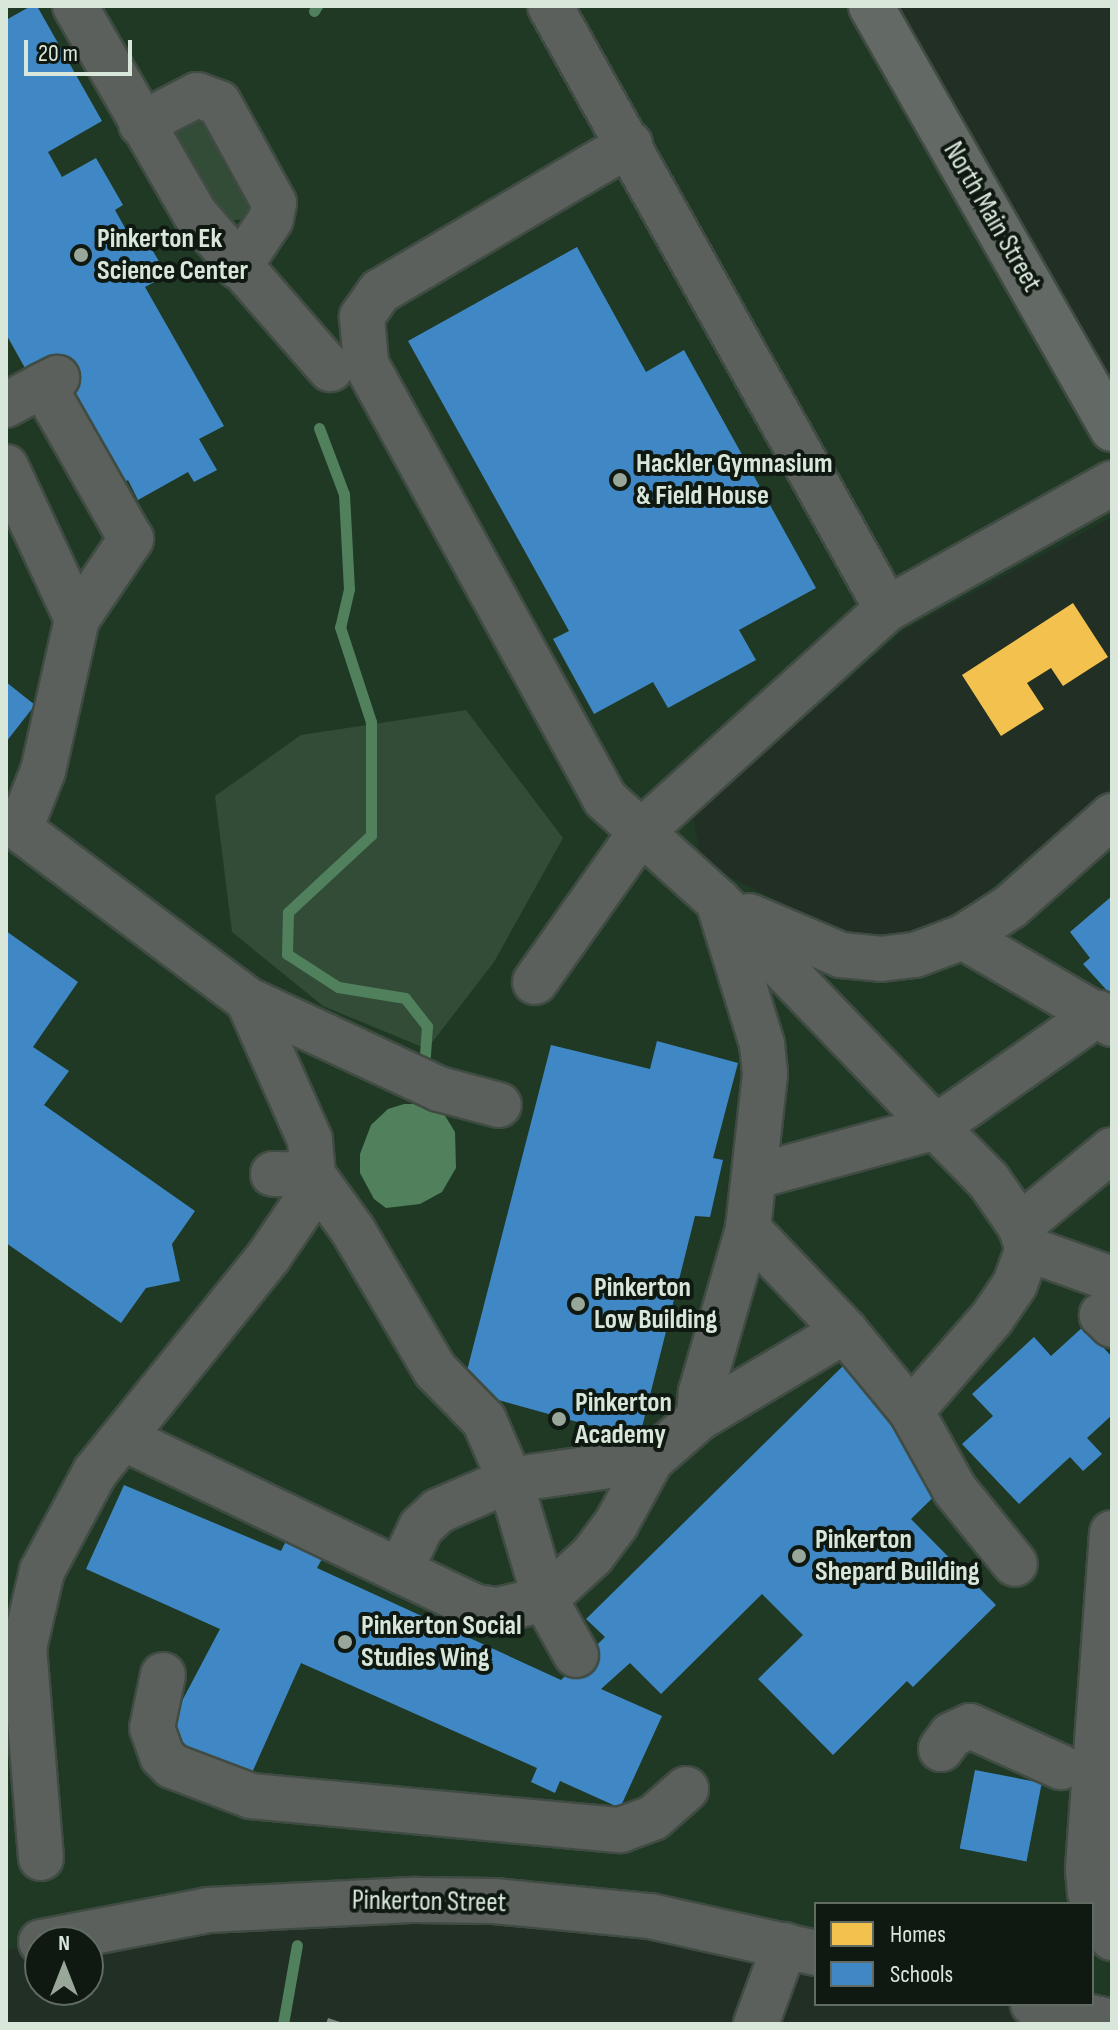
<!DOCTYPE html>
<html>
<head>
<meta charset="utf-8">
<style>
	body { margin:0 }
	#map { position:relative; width:1118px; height:2030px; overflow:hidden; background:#222f25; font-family:"Sofia Sans Condensed",sans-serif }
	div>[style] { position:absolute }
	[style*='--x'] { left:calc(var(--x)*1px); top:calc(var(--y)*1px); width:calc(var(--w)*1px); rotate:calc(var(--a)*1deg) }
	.built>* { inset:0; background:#1f3925 }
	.green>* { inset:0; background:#324c37 }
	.water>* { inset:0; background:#50805c }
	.homes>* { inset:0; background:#f2c14e }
	.schools>* { inset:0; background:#3f88c5; transform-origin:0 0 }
	.stream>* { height:11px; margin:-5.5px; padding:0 5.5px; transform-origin:5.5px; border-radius:5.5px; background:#50805c }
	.building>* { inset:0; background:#7b867d }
	.roads { filter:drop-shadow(2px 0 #404c43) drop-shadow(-2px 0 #404c43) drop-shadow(0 2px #404c43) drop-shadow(0 -2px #404c43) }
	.minor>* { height:44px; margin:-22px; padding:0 22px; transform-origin:22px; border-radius:22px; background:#5b605c }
	.major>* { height:44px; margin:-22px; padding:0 22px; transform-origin:22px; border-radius:22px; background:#636a65 }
	.dots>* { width:22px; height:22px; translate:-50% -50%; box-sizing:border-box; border:4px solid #0f1911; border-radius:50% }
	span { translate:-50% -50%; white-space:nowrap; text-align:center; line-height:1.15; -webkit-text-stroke:8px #0f1911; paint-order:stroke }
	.street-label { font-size:28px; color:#d9e7db }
	.poi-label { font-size:28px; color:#d9e7db; font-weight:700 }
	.left { translate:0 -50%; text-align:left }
	.frame { position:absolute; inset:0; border:8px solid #d9e7db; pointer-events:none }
	.legend { position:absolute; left:814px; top:1902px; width:280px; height:104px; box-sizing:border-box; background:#0f1911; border:2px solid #606b62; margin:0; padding:10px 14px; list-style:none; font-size:24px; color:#d9e7db }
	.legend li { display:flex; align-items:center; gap:16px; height:40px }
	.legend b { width:40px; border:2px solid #606b62 }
	.north { position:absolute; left:24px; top:1926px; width:80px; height:80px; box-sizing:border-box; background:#0f1911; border:2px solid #606b62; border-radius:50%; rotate:0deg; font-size:22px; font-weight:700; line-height:32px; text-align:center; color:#d9e7db }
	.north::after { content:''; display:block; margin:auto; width:28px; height:36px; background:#99a79b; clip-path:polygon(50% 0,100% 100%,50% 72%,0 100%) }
	.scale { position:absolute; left:24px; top:40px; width:108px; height:36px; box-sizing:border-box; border:4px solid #d9e7db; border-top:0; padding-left:10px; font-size:24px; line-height:28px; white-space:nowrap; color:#d9e7db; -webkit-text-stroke:6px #0f1911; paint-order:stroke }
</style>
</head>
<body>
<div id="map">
	<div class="built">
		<i style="clip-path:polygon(6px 6px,872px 6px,1112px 428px,1112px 517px,903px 631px,693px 816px,702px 863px,836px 930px,872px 938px,930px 926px,978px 899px,1112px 786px,1112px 2022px,1092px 2004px,1092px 1904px,816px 1904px,816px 1953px,573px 1907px,64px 1936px,6px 1951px)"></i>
	</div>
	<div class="green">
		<i style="clip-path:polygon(200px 112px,231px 177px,239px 178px,255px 205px,252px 219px,233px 220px,218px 211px,168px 131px)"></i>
		<i style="clip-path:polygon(466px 710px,563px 838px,494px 962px,427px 1049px,323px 1006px,232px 932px,215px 796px,301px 735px)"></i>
	</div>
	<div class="water">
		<i style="clip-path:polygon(404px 1104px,420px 1104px,444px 1114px,455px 1132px,456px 1168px,442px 1192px,420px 1204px,386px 1208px,374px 1199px,360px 1173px,360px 1154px,371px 1125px,388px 1109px)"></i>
	</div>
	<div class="homes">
		<i style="clip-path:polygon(1073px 603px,1108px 657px,1063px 686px,1051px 668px,1027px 683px,1044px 709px,1001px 736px,962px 675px)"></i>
	</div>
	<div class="schools">
		<i style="clip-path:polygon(31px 6px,37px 6px,102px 121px,48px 152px,62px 177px,96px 158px,123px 205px,115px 210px,129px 235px,140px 229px,167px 275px,145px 287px,224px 426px,199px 439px,217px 470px,194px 482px,188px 472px,138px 500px,128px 480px,118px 486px,30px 377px,6px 334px,6px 20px)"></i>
		<i style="clip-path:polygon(577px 247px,646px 372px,684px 350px,816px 588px,739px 630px,756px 660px,668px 708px,653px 682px,594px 714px,553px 639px,569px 631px,408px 341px)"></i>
		<i style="clip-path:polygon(6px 682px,35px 705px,6px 742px)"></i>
		<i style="clip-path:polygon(1112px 896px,1112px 996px,1083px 964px,1090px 958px,1070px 932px)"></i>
		<i style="clip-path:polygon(6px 931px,78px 982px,33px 1047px,69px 1071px,44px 1105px,195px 1211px,172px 1244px,180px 1281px,146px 1288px,121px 1323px,6px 1243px)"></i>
		<i style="clip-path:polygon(657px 1041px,738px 1063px,713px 1158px,723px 1160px,710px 1217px,695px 1216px,639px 1439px,462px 1390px,551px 1045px,650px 1069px)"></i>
		<i style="clip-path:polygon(1084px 1326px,1112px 1357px,1112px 1415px,1087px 1438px,1102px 1454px,1083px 1471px,1070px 1457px,1019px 1504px,962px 1444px,993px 1416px,972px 1394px,1034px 1337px,1051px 1356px)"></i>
		<i style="clip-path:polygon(845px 1364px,956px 1475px,911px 1519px,996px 1605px,913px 1687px,907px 1681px,833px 1755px,758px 1679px,803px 1635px,762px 1594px,661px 1694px,630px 1663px,601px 1689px,662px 1716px,620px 1808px,560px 1781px,555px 1793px,531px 1782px,537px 1768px,301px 1663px,251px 1775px,163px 1737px,220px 1629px,86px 1569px,124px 1485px,281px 1551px,286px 1541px,322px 1559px,317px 1568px,561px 1680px,605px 1637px,586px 1619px)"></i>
		<i style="left:975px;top:1770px;width:68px;height:80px;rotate:11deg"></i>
	</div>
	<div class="stream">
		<i style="--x:314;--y:11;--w:6;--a:-59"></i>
		<i style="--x:319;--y:428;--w:71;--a:69.3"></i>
		<i style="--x:344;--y:494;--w:95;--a:87"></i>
		<i style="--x:349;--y:589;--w:39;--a:103"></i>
		<i style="--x:340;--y:627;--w:100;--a:71.9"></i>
		<i style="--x:371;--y:722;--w:113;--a:90"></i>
		<i style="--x:371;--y:835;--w:113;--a:137.1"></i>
		<i style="--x:288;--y:912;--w:42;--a:91.4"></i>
		<i style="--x:287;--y:954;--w:61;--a:32.9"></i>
		<i style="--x:338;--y:987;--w:68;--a:9.3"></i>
		<i style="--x:405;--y:998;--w:36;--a:52"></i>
		<i style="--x:427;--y:1026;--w:30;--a:94"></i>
		<i style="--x:283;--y:2024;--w:80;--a:-80"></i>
	</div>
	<div class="building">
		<i style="clip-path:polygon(328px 2018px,346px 2024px,326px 2024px)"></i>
	</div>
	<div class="roads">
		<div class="minor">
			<i style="--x:75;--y:6;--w:240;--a:60"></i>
			<i style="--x:195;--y:214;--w:206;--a:48.9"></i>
			<i style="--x:550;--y:6;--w:691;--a:60.8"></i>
			<i style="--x:141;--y:124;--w:63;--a:-27.4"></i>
			<i style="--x:197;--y:95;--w:23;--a:20"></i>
			<i style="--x:219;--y:103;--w:114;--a:61.2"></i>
			<i style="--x:274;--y:203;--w:16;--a:101"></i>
			<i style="--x:271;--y:219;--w:58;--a:123.7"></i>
			<i style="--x:630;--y:144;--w:290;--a:149.5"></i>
			<i style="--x:380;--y:291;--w:32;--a:125"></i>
			<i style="--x:362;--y:317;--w:47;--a:85.1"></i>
			<i style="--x:366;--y:364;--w:496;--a:61.2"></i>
			<i style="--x:605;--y:799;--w:152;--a:42.1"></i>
			<i style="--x:718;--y:901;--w:150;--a:72.9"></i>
			<i style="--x:762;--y:1044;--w:30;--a:84"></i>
			<i style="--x:765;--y:1074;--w:156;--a:96.3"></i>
			<i style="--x:748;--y:1229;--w:141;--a:46.4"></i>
			<i style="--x:845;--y:1331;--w:104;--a:50.5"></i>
			<i style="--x:911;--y:1411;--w:90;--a:60.9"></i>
			<i style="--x:955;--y:1490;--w:95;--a:51"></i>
			<i style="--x:6;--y:405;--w:42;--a:-28.4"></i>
			<i style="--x:6;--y:467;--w:168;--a:65"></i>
			<i style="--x:6;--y:819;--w:302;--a:36.8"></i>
			<i style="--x:248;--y:1000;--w:211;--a:25"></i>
			<i style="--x:439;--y:1089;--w:62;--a:14.9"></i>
			<i style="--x:20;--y:829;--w:62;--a:-68.4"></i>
			<i style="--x:43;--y:771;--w:156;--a:-77.4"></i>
			<i style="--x:77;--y:619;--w:97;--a:-56"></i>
			<i style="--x:131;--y:539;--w:177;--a:-119.7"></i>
			<i style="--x:43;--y:385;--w:16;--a:-27"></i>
			<i style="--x:723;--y:906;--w:307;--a:46.1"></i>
			<i style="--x:936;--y:1127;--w:186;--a:164.7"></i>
			<i style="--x:749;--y:916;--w:100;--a:23"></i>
			<i style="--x:841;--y:955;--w:40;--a:5.7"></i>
			<i style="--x:881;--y:959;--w:34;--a:-7"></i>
			<i style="--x:915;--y:955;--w:51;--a:-20.6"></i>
			<i style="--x:963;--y:937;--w:56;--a:-32.6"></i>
			<i style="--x:1010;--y:907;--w:137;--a:-41.7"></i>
			<i style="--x:963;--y:937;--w:173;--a:30.3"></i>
			<i style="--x:535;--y:982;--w:184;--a:-54.8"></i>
			<i style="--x:641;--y:832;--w:332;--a:-42.2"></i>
			<i style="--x:887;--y:609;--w:258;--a:-29.2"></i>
			<i style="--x:273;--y:1174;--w:40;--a:1.4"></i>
			<i style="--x:313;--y:1175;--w:67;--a:54.2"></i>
			<i style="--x:352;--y:1229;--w:164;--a:59.5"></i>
			<i style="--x:435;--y:1370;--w:70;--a:45.6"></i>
			<i style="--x:484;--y:1420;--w:65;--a:66.6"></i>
			<i style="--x:510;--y:1480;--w:142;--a:-8.1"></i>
			<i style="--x:1020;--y:1226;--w:119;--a:-39.6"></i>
			<i style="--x:1028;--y:1249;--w:24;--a:-109"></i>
			<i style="--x:1020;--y:1226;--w:55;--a:-124.6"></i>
			<i style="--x:989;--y:1181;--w:76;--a:-134.5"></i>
			<i style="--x:936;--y:1127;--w:199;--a:-35"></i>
			<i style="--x:1112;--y:1309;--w:12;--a:149"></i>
			<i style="--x:1102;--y:1315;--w:14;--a:45"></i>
			<i style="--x:911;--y:1411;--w:123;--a:-48.9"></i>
			<i style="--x:992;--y:1318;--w:41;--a:-55.9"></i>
			<i style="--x:1015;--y:1284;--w:37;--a:-70"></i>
			<i style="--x:1028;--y:1249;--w:89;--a:19.7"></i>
			<i style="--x:699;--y:1418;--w:26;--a:-86"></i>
			<i style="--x:701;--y:1392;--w:170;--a:-73.9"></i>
			<i style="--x:125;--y:1439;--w:389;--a:25.6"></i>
			<i style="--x:476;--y:1607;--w:22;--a:8"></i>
			<i style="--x:498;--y:1610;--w:48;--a:-13.2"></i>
			<i style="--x:545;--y:1599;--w:64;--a:-42.5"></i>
			<i style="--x:592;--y:1556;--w:40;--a:-53"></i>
			<i style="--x:616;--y:1524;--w:73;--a:-61.3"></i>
			<i style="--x:651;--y:1460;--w:64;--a:-41.2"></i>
			<i style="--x:699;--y:1418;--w:170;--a:-30.8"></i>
			<i style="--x:1112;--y:1533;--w:338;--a:94.1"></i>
			<i style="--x:1088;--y:1870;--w:22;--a:85"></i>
			<i style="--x:1090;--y:1892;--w:51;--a:64.4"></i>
			<i style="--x:400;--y:1571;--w:49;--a:-64.5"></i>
			<i style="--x:421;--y:1527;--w:23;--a:-43"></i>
			<i style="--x:438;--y:1511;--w:78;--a:-23.3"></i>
			<i style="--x:510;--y:1480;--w:124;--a:73.6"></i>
			<i style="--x:545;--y:1599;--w:64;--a:61"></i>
			<i style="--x:163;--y:1675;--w:54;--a:101.7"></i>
			<i style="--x:152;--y:1728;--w:30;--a:70"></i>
			<i style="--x:162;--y:1756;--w:14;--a:45"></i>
			<i style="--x:172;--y:1766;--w:85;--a:20.8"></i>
			<i style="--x:251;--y:1796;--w:371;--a:5.3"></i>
			<i style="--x:620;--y:1830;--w:35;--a:-20"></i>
			<i style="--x:653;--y:1818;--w:44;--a:-41.3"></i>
			<i style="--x:941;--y:1749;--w:17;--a:-54"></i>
			<i style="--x:951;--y:1735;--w:21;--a:-25"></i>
			<i style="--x:970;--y:1726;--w:100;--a:24.3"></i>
			<i style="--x:41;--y:1858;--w:211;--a:-94.6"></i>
			<i style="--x:24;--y:1648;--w:79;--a:-76.8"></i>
			<i style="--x:42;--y:1571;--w:112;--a:-61.8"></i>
			<i style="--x:95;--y:1472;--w:277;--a:-51.1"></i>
			<i style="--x:269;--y:1256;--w:60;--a:-55.8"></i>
			<i style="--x:303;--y:1206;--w:33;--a:-72"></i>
			<i style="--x:313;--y:1175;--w:35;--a:-95"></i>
			<i style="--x:310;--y:1140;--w:153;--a:-113.9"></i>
			<i style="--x:41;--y:1942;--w:170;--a:-10.8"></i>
			<i style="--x:208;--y:1910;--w:208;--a:-2.8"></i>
			<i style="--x:416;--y:1900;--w:78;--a:0.7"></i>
			<i style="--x:494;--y:1901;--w:157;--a:5.5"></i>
			<i style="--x:650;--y:1916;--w:170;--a:12.6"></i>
			<i style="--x:1033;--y:2004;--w:81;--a:12.8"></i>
			<i style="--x:756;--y:2024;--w:84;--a:-69.8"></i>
		</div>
		<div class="major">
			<i style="--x:871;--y:6;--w:487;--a:60.3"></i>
		</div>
	</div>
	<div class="dots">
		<i style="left:81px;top:255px;background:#99a79b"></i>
		<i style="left:620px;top:480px;background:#99a79b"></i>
		<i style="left:578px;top:1304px;background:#99a79b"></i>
		<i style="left:559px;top:1419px;background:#99a79b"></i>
		<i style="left:799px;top:1556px;background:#99a79b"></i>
		<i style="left:345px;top:1642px;background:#99a79b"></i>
	</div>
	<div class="street-label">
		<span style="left:992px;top:217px;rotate:60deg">North Main Street</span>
		<span style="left:429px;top:1902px;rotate:1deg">Pinkerton Street</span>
	</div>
	<div class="poi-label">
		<span class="left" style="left:97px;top:255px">Pinkerton Ek<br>Science Center</span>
		<span class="left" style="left:636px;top:480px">Hackler Gymnasium<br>&amp; Field House</span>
		<span class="left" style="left:594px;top:1304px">Pinkerton<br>Low Building</span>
		<span class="left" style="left:575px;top:1419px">Pinkerton<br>Academy</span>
		<span class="left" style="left:815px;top:1556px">Pinkerton<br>Shepard Building</span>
		<span class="left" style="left:361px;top:1642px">Pinkerton Social<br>Studies Wing</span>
	</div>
	<div class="frame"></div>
	<ul class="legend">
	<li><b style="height:22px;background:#f2c14e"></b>Homes</li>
	<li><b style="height:22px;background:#3f88c5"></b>Schools</li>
	</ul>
	<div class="north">N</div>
	<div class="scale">20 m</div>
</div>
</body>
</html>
